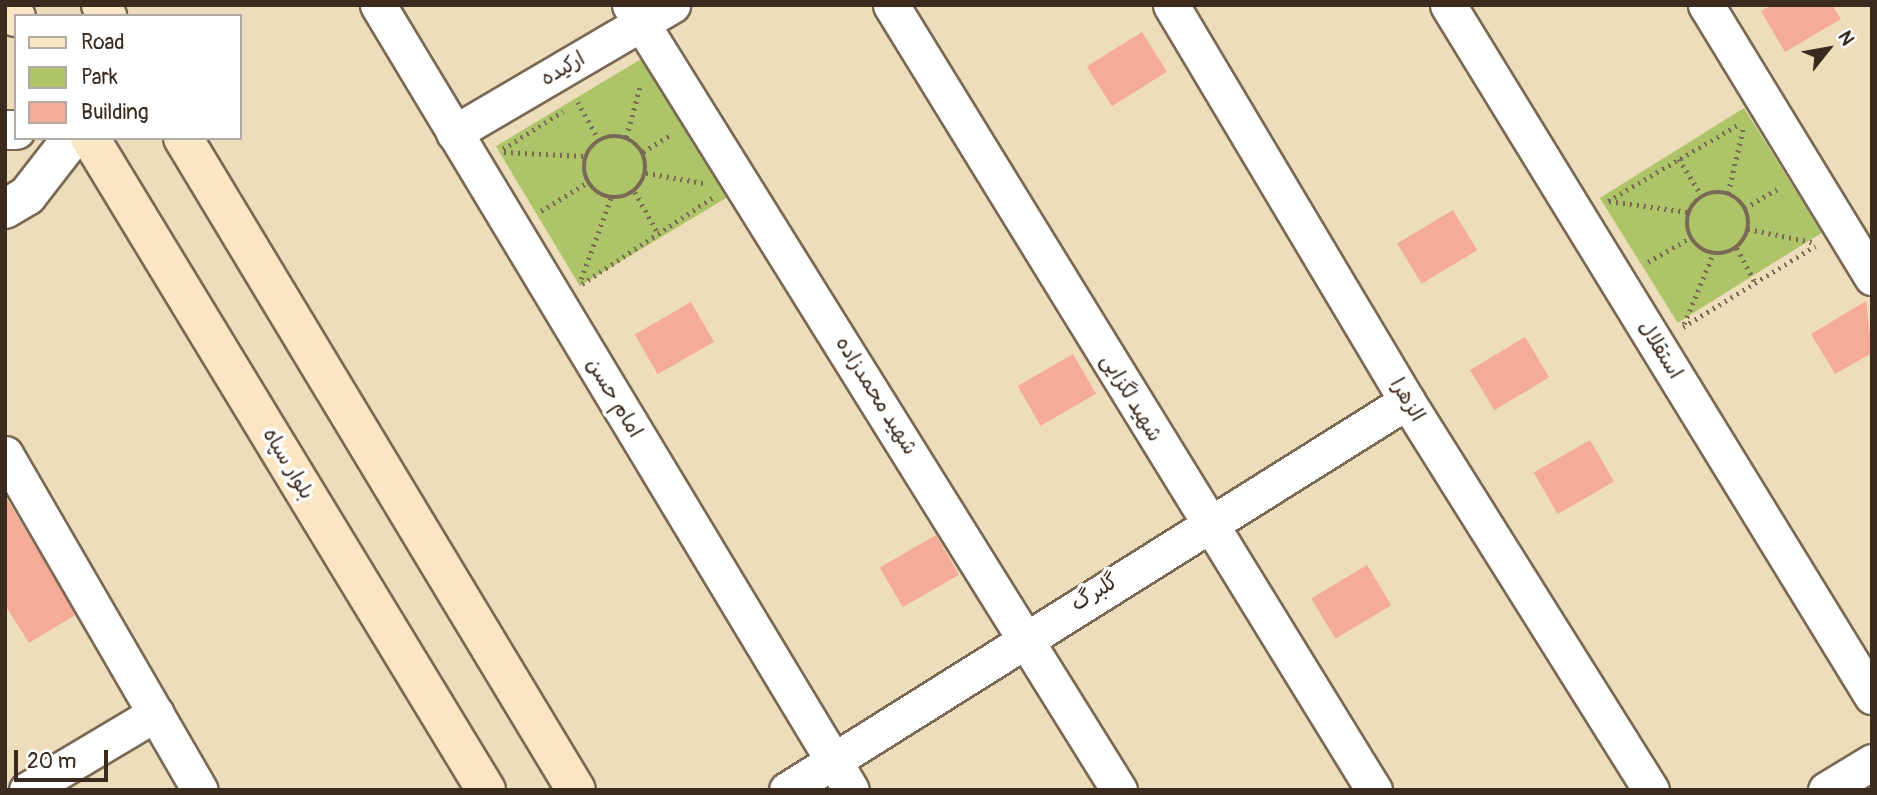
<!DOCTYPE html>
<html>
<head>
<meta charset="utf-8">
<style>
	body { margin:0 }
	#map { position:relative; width:1877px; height:795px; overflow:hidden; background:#eeddba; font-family:Pangolin,"Playpen Sans Arabic",sans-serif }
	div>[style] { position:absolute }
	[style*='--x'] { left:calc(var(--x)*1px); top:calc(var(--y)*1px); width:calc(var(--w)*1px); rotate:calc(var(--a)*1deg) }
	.green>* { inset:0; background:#aec469; transform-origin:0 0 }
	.building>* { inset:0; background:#f4ab98; transform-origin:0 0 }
	.path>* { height:4.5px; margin-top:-2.25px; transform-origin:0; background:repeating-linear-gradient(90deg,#7a6955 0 2px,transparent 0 7px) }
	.path>.ring { margin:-2.25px; padding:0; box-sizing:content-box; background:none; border:4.5px solid #7a6955; border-radius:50% }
	.roads { filter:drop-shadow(2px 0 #7a6955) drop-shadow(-2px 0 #7a6955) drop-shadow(0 2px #7a6955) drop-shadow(0 -2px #7a6955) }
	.minor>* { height:35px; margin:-17.5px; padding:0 17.5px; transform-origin:17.5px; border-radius:17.5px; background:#fff }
	.tertiary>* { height:38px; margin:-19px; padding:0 19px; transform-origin:19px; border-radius:19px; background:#fff }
	.secondary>* { height:38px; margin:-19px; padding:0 19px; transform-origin:19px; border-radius:19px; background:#fbe6c4 }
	span { translate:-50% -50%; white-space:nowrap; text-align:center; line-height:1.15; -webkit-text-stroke:7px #fff; paint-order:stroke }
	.street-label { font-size:21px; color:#3b2a1e }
	.frame { position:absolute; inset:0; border:7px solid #3b2a1e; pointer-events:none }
	.legend { position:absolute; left:14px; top:14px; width:228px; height:126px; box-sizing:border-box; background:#fff; border:2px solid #b1aaa5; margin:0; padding:9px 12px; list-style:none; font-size:21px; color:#3b2a1e }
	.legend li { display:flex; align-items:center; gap:14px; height:35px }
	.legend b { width:35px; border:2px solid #b1aaa5 }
	.north { position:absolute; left:1793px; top:14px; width:70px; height:70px; -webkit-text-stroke:5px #fff; paint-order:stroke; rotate:59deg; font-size:19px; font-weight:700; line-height:28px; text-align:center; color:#3b2a1e }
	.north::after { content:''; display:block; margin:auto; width:24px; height:32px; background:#3b2a1e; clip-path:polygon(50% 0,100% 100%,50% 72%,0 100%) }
	.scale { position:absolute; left:14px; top:750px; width:94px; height:32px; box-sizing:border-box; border:4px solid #3b2a1e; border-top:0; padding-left:9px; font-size:21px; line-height:24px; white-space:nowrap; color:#3b2a1e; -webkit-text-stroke:5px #fff; paint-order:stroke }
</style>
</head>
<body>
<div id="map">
	<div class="green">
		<i style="left:651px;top:53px;width:163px;height:181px;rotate:59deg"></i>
		<i style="left:1744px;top:108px;width:147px;height:170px;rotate:58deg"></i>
	</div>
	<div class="building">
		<i style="clip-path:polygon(1772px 5px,1832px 5px,1841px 19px,1785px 52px,1761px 11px)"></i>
		<i style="left:1142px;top:32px;width:47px;height:65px;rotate:58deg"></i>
		<i style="left:1453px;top:210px;width:47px;height:65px;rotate:59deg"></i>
		<i style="clip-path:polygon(1866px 301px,1872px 353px,1835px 374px,1811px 334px)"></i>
		<i style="left:691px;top:302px;width:46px;height:65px;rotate:60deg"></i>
		<i style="left:1525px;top:337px;width:47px;height:64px;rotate:59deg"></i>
		<i style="left:1073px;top:354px;width:46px;height:64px;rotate:60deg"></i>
		<i style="left:1590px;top:440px;width:48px;height:65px;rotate:60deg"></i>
		<i style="clip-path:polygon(5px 496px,77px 614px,29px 643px,5px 605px)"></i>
		<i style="left:936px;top:535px;width:46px;height:65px;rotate:60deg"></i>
		<i style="left:1367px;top:565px;width:47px;height:65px;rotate:59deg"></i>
	</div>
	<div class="path">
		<i style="--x:578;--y:102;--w:43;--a:61.1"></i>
		<i class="ring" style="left:584px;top:136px;width:57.5px;height:57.5px"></i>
		<i style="--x:626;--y:137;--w:52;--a:-74.4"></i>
		<i style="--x:503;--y:149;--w:71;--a:-32.3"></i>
		<i style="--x:504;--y:152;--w:82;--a:2.8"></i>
		<i style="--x:643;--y:152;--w:34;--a:-32"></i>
		<i style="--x:1679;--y:159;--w:44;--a:58.1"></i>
		<i style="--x:646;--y:173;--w:58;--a:10"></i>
		<i style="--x:635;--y:192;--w:47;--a:60.7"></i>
		<i class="ring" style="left:1687px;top:192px;width:57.5px;height:57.5px"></i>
		<i style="--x:1728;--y:193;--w:66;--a:-76.8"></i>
		<i style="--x:1608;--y:201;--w:152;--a:-30.4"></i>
		<i style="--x:1609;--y:201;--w:80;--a:7.9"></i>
		<i style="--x:1745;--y:208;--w:42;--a:-30.3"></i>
		<i style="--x:541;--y:211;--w:55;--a:-31.7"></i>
		<i style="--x:1748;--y:229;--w:65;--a:11.5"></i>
		<i style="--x:1737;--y:248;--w:38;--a:62"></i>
		<i style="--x:1648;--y:262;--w:48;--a:-29.7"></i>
		<i style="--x:581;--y:279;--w:86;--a:-69.7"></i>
		<i style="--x:582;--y:284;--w:156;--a:-33.5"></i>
		<i style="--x:1684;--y:324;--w:76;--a:-67.5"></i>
		<i style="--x:1683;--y:327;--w:155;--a:-31.5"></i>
	</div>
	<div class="roads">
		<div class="minor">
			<i style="--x:378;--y:5;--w:916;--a:58.93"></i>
			<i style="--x:630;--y:5;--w:925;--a:58.08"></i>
			<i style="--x:891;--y:5;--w:922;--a:58.4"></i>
			<i style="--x:1171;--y:5;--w:461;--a:59.2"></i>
			<i style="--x:1407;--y:401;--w:459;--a:57.9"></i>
			<i style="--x:1448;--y:5;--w:811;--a:58.47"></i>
			<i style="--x:1706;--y:5;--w:319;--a:58.6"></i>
			<i style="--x:454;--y:133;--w:253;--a:-30.4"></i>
			<i style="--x:5;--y:454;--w:388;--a:59.9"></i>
			<i style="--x:27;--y:790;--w:150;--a:-30.8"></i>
			<i style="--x:787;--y:790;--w:732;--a:-32.1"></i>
			<i style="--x:1826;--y:790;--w:54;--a:-31.3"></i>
		</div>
		<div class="tertiary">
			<i style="--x:5;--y:130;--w:11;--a:0"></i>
			<i style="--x:5;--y:209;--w:26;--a:-31"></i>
			<i style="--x:27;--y:196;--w:73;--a:-52.2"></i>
		</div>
		<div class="secondary">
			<i style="--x:9;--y:5;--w:14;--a:60"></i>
			<i style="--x:101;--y:5;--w:13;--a:61"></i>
			<i style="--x:90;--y:138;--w:763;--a:58.73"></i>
			<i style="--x:183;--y:138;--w:761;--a:58.92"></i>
		</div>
	</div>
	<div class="street-label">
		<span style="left:563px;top:69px;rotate:-30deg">ارکیده</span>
		<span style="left:1660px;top:350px;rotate:58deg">استقلال</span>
		<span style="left:876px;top:396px;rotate:58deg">شهید محمدزاده</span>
		<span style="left:614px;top:398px;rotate:59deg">امام حسن</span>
		<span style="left:1131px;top:398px;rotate:59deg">شهید لگزایی</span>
		<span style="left:1407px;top:400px;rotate:59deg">الزهرا</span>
		<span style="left:288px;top:464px;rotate:59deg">بلوار سپاه</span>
		<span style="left:1095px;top:593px;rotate:-32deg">گلبرگ</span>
	</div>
	<div class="frame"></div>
	<ul class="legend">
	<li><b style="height:9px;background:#fbe6c4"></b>Road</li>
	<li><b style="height:19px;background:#aec469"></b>Park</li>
	<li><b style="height:19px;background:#f4ab98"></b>Building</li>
	</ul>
	<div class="north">N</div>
	<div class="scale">20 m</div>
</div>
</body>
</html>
